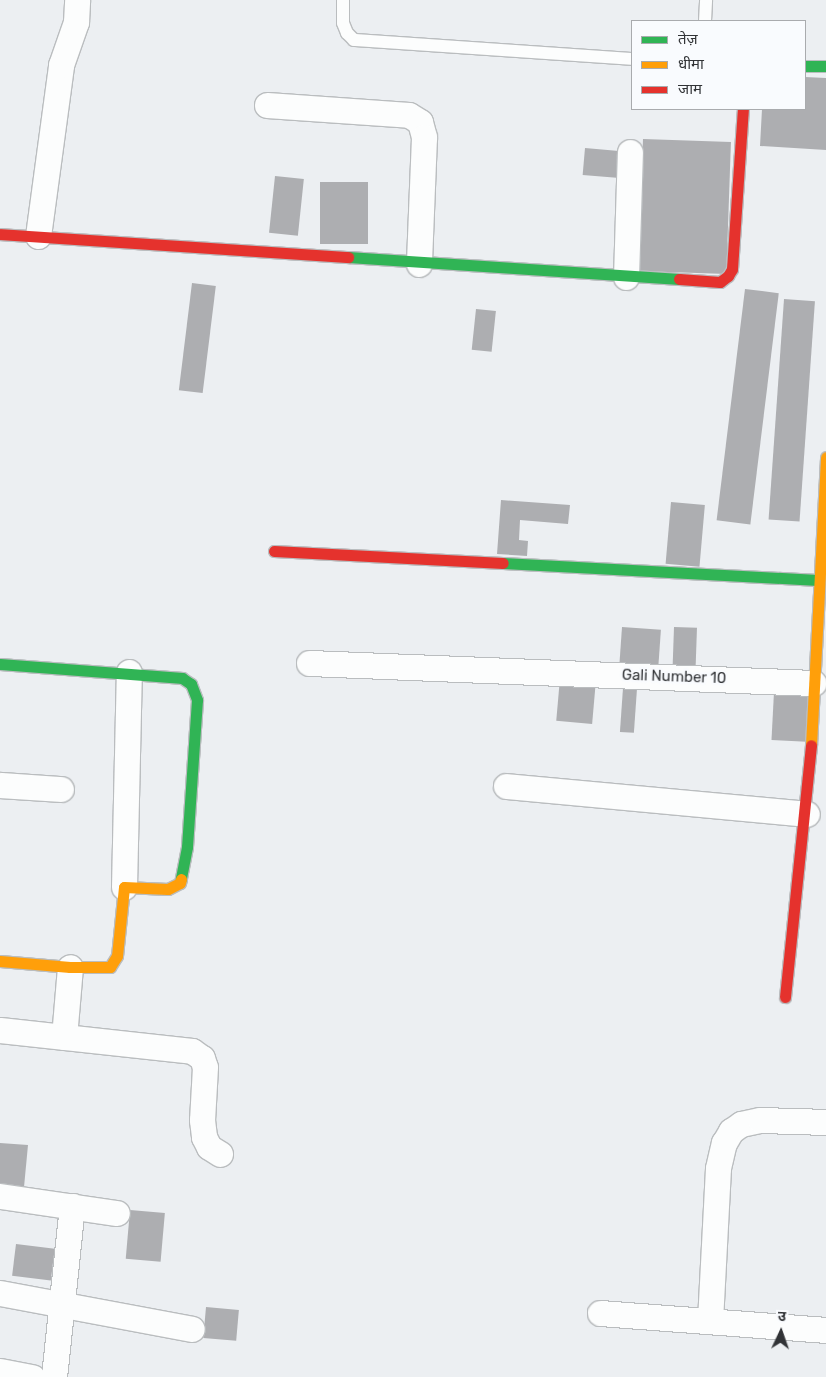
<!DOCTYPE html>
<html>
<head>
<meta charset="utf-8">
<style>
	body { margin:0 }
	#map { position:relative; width:826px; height:1377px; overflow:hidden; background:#eceff2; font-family:Rubik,"Noto Sans Devanagari",sans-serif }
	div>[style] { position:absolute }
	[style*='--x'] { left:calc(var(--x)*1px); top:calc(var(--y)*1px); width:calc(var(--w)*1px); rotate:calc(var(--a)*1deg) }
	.building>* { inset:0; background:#adaeb1; transform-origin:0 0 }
	.roads { filter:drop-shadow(1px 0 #babdbf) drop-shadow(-1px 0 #babdbf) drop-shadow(0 1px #babdbf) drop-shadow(0 -1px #babdbf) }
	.lane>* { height:12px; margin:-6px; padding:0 6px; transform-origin:6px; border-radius:6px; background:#fcfdfd }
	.street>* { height:25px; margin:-12.5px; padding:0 12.5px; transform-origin:12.5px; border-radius:12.5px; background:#fcfdfd }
	.fast>* { height:11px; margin:-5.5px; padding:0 5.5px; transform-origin:5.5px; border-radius:5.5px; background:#30b455 }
	.slow>* { height:11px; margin:-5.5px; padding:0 5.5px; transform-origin:5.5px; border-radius:5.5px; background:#ff9f0a }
	.jam>* { height:11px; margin:-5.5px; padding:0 5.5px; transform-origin:5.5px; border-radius:5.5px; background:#e5322d }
	span { translate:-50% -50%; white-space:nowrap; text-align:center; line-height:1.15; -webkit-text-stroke:5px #f9fbfe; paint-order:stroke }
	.street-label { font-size:15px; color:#313336 }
	.legend { position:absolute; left:631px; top:20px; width:175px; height:90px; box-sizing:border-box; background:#f9fbfe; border:1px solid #a9abae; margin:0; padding:6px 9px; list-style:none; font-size:15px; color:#313336 }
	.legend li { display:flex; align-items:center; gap:10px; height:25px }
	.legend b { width:25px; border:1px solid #a9abae }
	.north { position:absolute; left:756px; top:1307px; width:50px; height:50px; -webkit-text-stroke:4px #f9fbfe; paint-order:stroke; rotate:3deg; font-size:14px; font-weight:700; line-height:20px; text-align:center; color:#313336 }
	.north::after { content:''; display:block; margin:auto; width:18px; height:22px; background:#313336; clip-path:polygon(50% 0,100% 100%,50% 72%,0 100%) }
</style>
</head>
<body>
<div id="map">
	<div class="building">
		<i style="clip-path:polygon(805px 77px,826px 78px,826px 150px,760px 146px,762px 109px,805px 109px)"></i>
		<i style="left:643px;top:139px;width:88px;height:132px;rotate:2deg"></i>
		<i style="left:585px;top:148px;width:34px;height:27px;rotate:5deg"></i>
		<i style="left:275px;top:176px;width:29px;height:57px;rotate:6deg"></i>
		<i style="left:320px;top:182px;width:48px;height:62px"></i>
		<i style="left:192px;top:283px;width:24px;height:108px;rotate:7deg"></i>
		<i style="left:745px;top:289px;width:34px;height:233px;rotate:7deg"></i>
		<i style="left:784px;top:299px;width:31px;height:221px;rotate:4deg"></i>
		<i style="left:476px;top:309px;width:20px;height:41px;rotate:6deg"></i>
		<i style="clip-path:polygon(501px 500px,570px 505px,568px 524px,520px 520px,519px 540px,528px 541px,527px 556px,497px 554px)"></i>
		<i style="left:671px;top:502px;width:34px;height:62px;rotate:5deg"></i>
		<i style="left:622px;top:627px;width:39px;height:42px;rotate:4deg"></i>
		<i style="left:674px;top:627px;width:23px;height:45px;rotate:2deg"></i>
		<i style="left:560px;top:678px;width:36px;height:43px;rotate:5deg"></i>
		<i style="left:623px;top:688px;width:14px;height:44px;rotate:4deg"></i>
		<i style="left:774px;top:692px;width:35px;height:48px;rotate:3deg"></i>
		<i style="clip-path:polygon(0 1143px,28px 1145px,24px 1187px,0 1185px)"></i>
		<i style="left:130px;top:1210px;width:35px;height:49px;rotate:5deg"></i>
		<i style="left:16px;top:1244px;width:39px;height:32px;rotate:7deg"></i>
		<i style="left:206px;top:1307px;width:33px;height:31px;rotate:5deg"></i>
	</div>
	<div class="roads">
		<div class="lane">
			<i style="--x:343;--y:0;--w:23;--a:90"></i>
			<i style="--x:343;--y:23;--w:11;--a:68"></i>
			<i style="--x:347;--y:33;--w:10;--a:45"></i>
			<i style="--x:354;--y:40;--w:279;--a:3.9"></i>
			<i style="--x:705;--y:21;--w:21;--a:-87"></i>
		</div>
		<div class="street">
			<i style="--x:267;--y:105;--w:142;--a:4"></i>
			<i style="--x:409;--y:115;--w:13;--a:32"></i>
			<i style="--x:420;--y:122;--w:16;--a:75"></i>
			<i style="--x:424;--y:137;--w:127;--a:92.3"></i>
			<i style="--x:38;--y:236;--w:173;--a:-82.3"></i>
			<i style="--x:61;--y:65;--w:46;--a:-70.8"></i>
			<i style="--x:76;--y:22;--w:22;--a:-87"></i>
			<i style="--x:626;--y:277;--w:125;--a:-88.2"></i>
			<i style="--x:309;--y:663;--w:505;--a:2.27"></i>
			<i style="--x:0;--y:785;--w:61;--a:3.8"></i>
			<i style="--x:506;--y:786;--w:302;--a:5.3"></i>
			<i style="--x:124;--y:887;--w:215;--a:-88.7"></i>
			<i style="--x:0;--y:1030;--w:193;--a:6.2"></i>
			<i style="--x:192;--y:1051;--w:12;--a:35"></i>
			<i style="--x:202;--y:1058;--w:9;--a:72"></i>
			<i style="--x:205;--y:1067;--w:53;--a:93.2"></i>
			<i style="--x:202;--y:1120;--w:17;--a:83"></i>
			<i style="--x:204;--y:1137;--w:11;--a:63"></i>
			<i style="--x:209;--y:1147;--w:13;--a:32"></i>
			<i style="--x:64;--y:1037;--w:70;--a:-85.1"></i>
			<i style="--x:0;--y:1196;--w:118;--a:8.3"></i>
			<i style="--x:0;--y:1293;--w:195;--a:10.6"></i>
			<i style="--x:600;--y:1313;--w:227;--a:4.3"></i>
			<i style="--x:710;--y:1321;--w:153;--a:-87"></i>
			<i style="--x:718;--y:1168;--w:26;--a:-77"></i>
			<i style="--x:724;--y:1143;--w:14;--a:-60"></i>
			<i style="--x:731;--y:1131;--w:12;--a:-35"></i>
			<i style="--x:741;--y:1124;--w:19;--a:-12"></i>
			<i style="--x:760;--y:1120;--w:66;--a:1.7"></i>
			<i style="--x:0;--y:1371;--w:33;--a:11"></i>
			<i style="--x:54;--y:1377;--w:172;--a:-84"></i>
		</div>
		<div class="fast">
			<i style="--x:805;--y:66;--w:21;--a:0"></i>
			<i style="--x:348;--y:257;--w:332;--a:3.8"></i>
			<i style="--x:503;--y:563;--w:315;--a:3.1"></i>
			<i style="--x:0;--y:664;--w:183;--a:4.4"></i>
			<i style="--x:182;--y:678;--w:11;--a:34"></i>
			<i style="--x:191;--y:684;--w:17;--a:69"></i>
			<i style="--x:197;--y:700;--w:147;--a:93.9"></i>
			<i style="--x:187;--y:847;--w:33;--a:101"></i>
		</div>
		<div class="slow">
			<i style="--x:811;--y:745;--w:288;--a:-87"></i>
			<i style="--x:0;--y:961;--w:70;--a:4.9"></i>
			<i style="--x:70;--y:967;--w:40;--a:0"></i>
			<i style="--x:110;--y:967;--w:13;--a:-58"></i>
			<i style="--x:117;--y:956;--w:69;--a:-84.2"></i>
			<i style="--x:124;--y:887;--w:44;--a:2.6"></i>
			<i style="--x:168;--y:889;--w:13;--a:-27"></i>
			<i style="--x:180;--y:883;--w:4;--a:-76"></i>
		</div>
		<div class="jam">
			<i style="--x:0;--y:234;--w:349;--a:3.8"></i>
			<i style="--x:679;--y:279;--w:41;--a:4.2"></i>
			<i style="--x:720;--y:282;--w:10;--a:-37"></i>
			<i style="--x:728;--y:276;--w:8;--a:-60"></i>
			<i style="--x:732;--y:269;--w:160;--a:-86.1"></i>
			<i style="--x:274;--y:551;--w:229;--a:3"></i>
			<i style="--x:785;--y:997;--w:253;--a:-84.1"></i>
		</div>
	</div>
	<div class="street-label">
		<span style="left:674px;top:677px;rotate:2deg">Gali Number 10</span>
	</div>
	<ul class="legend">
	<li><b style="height:6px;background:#30b455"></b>तेज़</li>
	<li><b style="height:6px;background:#ff9f0a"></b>धीमा</li>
	<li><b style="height:6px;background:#e5322d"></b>जाम</li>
	</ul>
	<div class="north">उ</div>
</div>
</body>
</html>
